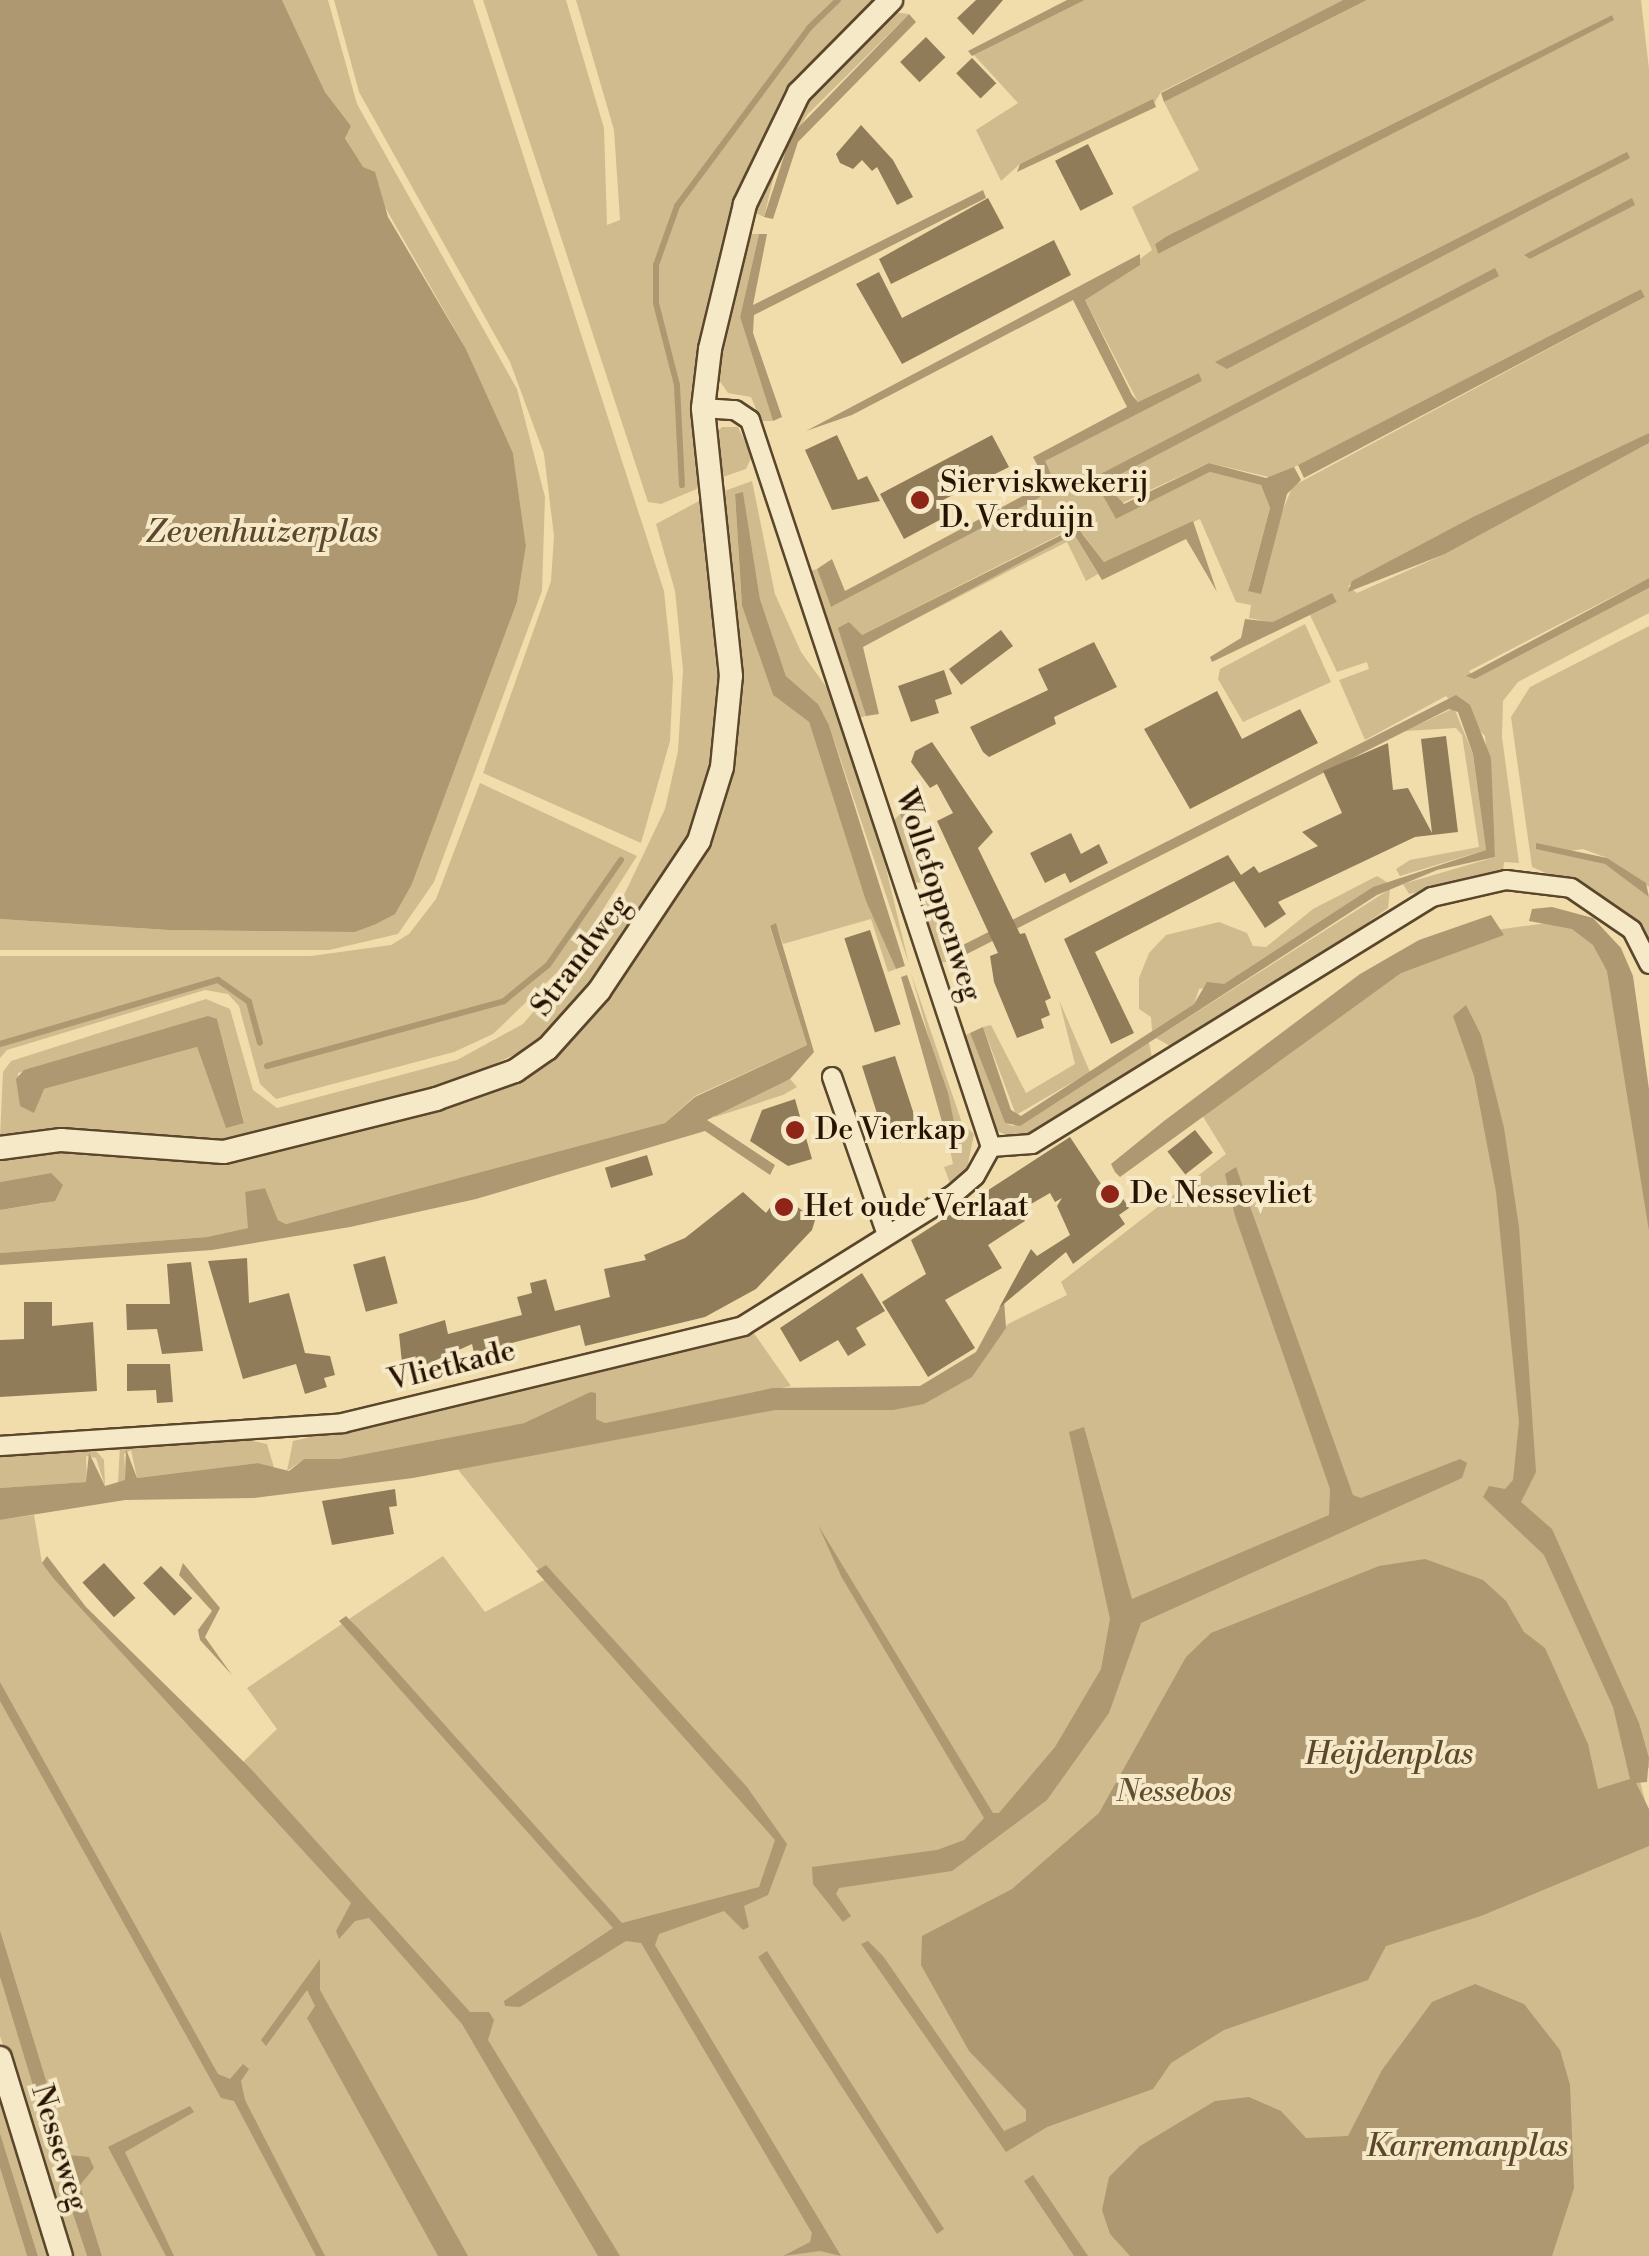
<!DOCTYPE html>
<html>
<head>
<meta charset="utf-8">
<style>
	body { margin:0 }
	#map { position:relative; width:1649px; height:2256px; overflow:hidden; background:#f1ddab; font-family:"Libre Bodoni",serif }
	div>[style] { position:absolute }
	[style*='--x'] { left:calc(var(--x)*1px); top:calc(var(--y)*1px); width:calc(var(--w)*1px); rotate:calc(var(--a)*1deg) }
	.green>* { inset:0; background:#cfbb8e }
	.water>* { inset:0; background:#ad9871 }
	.stream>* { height:6px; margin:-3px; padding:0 3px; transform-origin:3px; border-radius:3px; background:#ad9871 }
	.building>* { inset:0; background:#917c59; transform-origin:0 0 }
	.roads { filter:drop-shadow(2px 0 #5a462b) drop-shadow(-2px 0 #5a462b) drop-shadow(0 2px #5a462b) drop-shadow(0 -2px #5a462b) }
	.minor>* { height:18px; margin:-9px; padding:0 9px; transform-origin:9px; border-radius:9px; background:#f6e9c8 }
	.tertiary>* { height:22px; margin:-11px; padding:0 11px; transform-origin:11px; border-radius:11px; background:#f6e9c8 }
	.dots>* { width:28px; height:28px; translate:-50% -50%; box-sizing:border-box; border:5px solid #f6e9c8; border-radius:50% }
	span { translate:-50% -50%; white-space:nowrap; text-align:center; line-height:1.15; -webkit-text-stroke:8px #f6e9c8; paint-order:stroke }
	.poi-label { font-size:30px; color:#281300 }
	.left { translate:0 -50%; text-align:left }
	.street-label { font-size:30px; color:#281300 }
	.park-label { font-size:30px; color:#624e32; font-style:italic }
	.water-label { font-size:32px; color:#5d482d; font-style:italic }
</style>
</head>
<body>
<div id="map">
	<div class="green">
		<i style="clip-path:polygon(282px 0,328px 0,357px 104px,517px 389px,545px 497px,542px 591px,434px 882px,398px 934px,329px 950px,0 950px,0 919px,168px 930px,355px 932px,374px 925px,412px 884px,517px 602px,526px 546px,513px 453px,466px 349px,345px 137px,351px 126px,325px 92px)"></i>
		<i style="clip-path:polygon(334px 0,473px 0,664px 591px,673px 678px,670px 741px,641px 843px,483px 773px,551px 581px,554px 536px,544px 454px,510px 362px,359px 92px)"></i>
		<i style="clip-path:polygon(483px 0,566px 0,604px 128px,607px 225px,620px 220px,614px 130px,576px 0,876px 0,788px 92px,754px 157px,737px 200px,695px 382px,699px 488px,661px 504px,648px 502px)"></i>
		<i style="clip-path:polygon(1085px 0,1343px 0,1161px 92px,1155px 102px,1020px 164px,1001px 181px,976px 130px,1018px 103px,974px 55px)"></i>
		<i style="clip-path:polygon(evenodd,1367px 0,1641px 0,1649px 69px,1649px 433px,1348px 586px,1357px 593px,1445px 554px,1649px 443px,1649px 578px,1469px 671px,1475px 679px,1649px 588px,1649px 613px,1518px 682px,1503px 701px,1502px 737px,1519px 863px,1504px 862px,1503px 873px,1409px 894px,1403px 884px,1495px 857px,1485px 736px,1446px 696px,1365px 740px,1339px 680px,1369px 669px,1367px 662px,1337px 672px,1310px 615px,1337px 602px,1332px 593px,1273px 623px,1249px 618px,1251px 605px,1236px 602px,1200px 519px,1104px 562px,1083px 534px,1069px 530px,862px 635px,839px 628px,866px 716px,858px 718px,810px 571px,817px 569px,831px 607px,1037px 499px,1056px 485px,1044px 461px,1202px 381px,1199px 373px,1138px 402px,1085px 300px,1152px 250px,1132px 207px,1199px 170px,1164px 102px,1367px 0,1612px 15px,1613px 20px,1158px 254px,1155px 244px,1167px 236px,1612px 15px,1367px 0,1631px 199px,1634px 205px,1530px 259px,1525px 255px,1631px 199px,1367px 0,1641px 289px,1645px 297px,1293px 486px,1248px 590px,1270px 508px,1261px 485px,1210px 472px,1116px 519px,1094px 478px,1111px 479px,1120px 504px,1209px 463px,1273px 478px,1641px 289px)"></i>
		<i style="clip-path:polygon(891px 12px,909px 14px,807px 115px,777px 164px,764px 217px,754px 212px,764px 174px,808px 97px)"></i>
		<i style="clip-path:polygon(748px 234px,759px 234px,740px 317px,773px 421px,761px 421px,751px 397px,728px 393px,715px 374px)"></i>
		<i style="clip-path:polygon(722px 427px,738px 427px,752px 456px,746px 469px,717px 479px,713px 436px)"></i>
		<i style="clip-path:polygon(752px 481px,775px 594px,801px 652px,830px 692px,885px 864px,909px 964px,829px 725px,818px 704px,786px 676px,760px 599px,743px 493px,735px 494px,742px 606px,773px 695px,809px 722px,866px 900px,896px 969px,888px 972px,871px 919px,783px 944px,776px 924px,770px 927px,807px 1045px,695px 1096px,665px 1123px,286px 1224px,278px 1220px,265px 1188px,245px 1193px,249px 1228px,207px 1237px,0 1253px,0 1210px,45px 1203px,51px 1173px,0 1182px,0 1158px,63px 1149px,173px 1161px,241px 1159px,475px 1097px,534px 1070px,714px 831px,730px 765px,719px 493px)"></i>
		<i style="clip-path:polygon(evenodd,701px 500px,720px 676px,713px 759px,696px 825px,584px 996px,540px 1042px,447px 1087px,223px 1143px,0 1137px,3px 1072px,11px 1061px,206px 999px,230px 1009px,253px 1090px,277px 1108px,457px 1060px,523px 1024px,613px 918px,665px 809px,678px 751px,683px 670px,675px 591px,656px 524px,701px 500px,217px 1019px,244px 1122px,226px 1127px,197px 1047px,44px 1089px,20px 1106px,18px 1073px,217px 1019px)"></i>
		<i style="clip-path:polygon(1074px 534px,1098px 574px,1086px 581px,1067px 542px,1015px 568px,906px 624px)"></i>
		<i style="clip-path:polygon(1305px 624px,1331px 682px,1243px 722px,1218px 679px,1220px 669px)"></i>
		<i style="clip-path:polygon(1649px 626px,1649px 887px,1607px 858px,1583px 849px,1563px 852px,1605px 864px,1642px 888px,1649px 897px,1649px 948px,1611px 901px,1532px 867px,1511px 717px,1530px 687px)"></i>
		<i style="clip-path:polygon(1454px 708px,1473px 754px,1486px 850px,1400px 876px,1396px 869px,1410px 860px,1479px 847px,1462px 735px,1456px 728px,1405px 731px)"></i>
		<i style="clip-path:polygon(480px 783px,637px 856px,572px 958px,493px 1034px,454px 1052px,276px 1099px,260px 1084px,239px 1006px,228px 994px,205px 990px,7px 1050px,0 1058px,0 956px,311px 956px,391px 945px,409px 934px,436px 899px)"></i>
		<i style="clip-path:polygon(900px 814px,924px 882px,921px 883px,912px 882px,893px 821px)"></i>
		<i style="clip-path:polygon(1377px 876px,1387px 882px,1224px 984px,1199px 989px,1194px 1004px,1152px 1031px,1151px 1017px,1139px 1009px,1139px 978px,1149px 953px,1166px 935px,1219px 922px,1247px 933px,1253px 946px,1266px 947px,1313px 909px)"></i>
		<i style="clip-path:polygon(1390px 889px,1388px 908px,1325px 954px,1170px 1046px,1156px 1038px)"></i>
		<i style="clip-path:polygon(928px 898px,951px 960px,947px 962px,938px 963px,919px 905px)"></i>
		<i style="clip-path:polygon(1575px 919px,1615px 954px,1649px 1161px,1649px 1768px,1638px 1773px,1649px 1816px,1649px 2256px,102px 2256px,80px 2185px,83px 2158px,69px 2155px,0 1930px,0 1520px,34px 1515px,42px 1563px,246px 1774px,251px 1770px,243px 1762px,277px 1729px,247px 1688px,342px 1624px,391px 1679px,399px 1675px,349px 1619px,443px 1556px,485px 1612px,546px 1579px,451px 1461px,743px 1405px,868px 1406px,955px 1383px,1008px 1324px,1067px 1295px,1061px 1282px,1226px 1154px,1202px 1115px,1439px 938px)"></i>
		<i style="clip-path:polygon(911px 973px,962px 1123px,974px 1134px,967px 1169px,951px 1186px,944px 1167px,953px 1164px,950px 1150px,960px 1151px)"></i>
		<i style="clip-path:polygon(1059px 1000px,1090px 1072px,1016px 1115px,983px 1027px,991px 1025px,1026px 1093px,1075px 1064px)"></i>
		<i style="clip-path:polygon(970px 1033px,1005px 1123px,1013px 1126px,1149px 1042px,1152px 1058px,1039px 1131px,1013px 1138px,993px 1129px,959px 1038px)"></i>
		<i style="clip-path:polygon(790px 1079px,797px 1087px,783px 1095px,715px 1117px,716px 1110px)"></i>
		<i style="clip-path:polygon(751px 1329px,791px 1386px,605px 1423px,596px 1419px,590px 1392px,524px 1423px,339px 1459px,304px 1459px,287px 1471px,293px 1441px,687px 1351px)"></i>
		<i style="clip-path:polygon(243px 1439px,267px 1444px,275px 1471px,257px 1463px,137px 1478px,131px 1450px,124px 1454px,126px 1481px,118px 1483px,120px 1444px)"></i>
		<i style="clip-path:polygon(91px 1445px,104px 1460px,105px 1486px,96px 1458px,86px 1456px,87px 1482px,0 1488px,0 1454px)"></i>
		<i style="clip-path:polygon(0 1977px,58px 2169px,87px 2256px,69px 2256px,0 2036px)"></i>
		<i style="clip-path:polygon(0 2094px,50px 2256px,38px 2256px,0 2133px)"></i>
		<i style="clip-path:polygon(0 2168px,27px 2256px,0 2256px)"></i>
	</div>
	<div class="water">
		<i style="clip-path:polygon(0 0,282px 0,325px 92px,351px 126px,345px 138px,363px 167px,375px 172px,388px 217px,466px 349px,513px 453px,526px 546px,517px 602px,412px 884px,395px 914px,374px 925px,355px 932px,168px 930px,0 919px)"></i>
		<i style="clip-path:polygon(1067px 0,1085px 0,972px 56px,968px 51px)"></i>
		<i style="clip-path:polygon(1343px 0,1367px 0,1164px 102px,1161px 93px)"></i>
		<i style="clip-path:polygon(909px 14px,916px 22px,798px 142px,773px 219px,764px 217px,791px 135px)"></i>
		<i style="clip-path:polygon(1612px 15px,1614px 20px,1158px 254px,1155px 244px,1167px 236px)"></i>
		<i style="clip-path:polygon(1153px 99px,1156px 107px,1017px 172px,1020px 164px)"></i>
		<i style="clip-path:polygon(1627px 152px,1630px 158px,1227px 369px,1215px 362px)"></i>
		<i style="clip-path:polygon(983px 190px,986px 198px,754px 315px,753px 333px,782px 417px,773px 421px,740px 317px,759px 234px,767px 234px,753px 305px)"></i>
		<i style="clip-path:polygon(1632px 198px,1635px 205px,1530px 259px,1524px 255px)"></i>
		<i style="clip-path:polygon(1140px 254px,1140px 265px,1085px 300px,1132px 395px,1138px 402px,1199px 373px,1202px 381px,1045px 461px,1056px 485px,1037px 499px,831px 607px,817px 569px,832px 559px,845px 591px,1047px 483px,1033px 457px,1127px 407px,1073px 300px,852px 415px,806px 431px)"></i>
		<i style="clip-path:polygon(1495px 268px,1499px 276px,1111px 479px,1109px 488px,1124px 504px,1209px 463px,1266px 478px,1294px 467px,1301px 480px,1287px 494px,1261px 594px,1248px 591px,1270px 508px,1261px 485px,1210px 472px,1116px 519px,1093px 478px)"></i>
		<i style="clip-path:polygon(1641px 289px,1645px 297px,1304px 478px,1298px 465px)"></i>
		<i style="clip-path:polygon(1649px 433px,1649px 443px,1445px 554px,1348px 592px,1352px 581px,1473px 517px)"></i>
		<i style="clip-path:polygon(743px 492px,760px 599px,786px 676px,818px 704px,829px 725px,905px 966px,896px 969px,866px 901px,809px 722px,773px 695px,742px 606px,735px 494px)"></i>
		<i style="clip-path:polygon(1193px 521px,1217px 592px,1186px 539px,1102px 580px,1074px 534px,863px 647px,879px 714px,866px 716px,838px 628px,849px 622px,862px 635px,1077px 527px,1104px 562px)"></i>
		<i style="clip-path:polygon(1649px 578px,1649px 588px,1475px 679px,1466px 676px)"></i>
		<i style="clip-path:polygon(1332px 593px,1337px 602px,1212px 662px,1210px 657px,1241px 638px,1245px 619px,1273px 622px)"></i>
		<i style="clip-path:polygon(1456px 695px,1470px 705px,1491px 758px,1495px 857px,1437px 870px,1377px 895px,1020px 1126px,1005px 1123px,970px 1033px,983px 1027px,1011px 1110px,1021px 1116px,1194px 1004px,1207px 982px,1224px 984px,1373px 887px,1486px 850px,1473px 754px,1458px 712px,1449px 709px,963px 956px,961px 946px)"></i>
		<i style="clip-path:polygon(911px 810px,932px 878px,924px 882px,900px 814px)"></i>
		<i style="clip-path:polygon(1536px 843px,1607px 858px,1646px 883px,1649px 897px,1605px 864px,1536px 849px)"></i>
		<i style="clip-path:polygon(1552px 907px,1593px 918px,1621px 948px,1633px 976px,1649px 1089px,1649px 1231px,1607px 971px,1593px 945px,1572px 929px,1529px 921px,1532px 909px)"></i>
		<i style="clip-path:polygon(1491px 915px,1504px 935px,1401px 973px,1120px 1177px,1115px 1172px,1111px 1164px,1164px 1121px,1360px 974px,1419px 940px)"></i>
		<i style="clip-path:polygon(776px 923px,814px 1052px,790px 1079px,707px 1120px,775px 1165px,770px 1175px,705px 1131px,476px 1199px,350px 1227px,212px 1250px,0 1265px,0 1253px,207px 1237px,248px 1228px,245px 1192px,265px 1188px,278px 1220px,286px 1224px,665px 1123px,695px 1097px,807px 1045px,770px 926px)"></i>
		<i style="clip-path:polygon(907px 975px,948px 1093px,960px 1151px,950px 1150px,901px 977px)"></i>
		<i style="clip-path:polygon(1466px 1005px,1481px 1035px,1504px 1128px,1519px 1227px,1536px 1472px,1521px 1502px,1552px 1529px,1639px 1723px,1649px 1758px,1647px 1782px,1636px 1783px,1649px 1809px,1649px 1846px,1481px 1916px,1386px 1946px,1368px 1980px,1224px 2030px,1171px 2063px,1153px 2089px,1047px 2127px,1006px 2152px,861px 1944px,868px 1941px,883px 1956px,1004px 2131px,1026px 2121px,1026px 2110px,969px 2051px,921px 1965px,922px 1936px,1012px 1889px,1099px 1813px,1186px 1657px,1211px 1633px,1379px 1566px,1425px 1559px,1483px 1580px,1506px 1601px,1524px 1632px,1545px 1648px,1588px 1744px,1598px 1789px,1630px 1779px,1613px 1707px,1544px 1555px,1483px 1497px,1489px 1486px,1505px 1489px,1513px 1480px,1519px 1422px,1496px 1192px,1474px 1076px,1453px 1016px)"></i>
		<i style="clip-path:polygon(208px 1016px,217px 1019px,244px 1123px,226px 1128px,197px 1047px,44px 1089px,34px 1113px,20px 1106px,16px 1079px,24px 1070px)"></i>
		<i style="clip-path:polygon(1236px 1167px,1353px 1495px,1361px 1498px,1460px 1459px,1467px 1463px,1462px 1478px,1141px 1623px,1109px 1713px,1047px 1800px,952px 1871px,839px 1888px,836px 1894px,851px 1916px,843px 1922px,813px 1884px,812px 1867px,937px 1850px,964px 1840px,984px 1818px,841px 1576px,818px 1525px,993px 1813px,999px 1813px,1055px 1747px,1101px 1669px,1110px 1619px,1069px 1432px,1084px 1427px,1132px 1599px,1329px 1515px,1330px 1489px,1235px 1216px,1225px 1174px)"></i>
		<i style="clip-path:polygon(51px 1173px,63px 1185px,55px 1201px,0 1210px,0 1182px)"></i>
		<i style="clip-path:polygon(1004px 1300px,1006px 1328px,972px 1377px,924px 1404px,893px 1410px,775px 1410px,413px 1478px,253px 1498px,125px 1500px,0 1520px,0 1488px,86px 1482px,89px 1453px,105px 1486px,125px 1480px,126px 1449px,137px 1478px,257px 1463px,289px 1471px,304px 1459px,339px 1459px,524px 1423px,590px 1392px,596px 1393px,596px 1419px,605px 1423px,773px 1388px,920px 1386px,976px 1352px)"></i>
		<i style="clip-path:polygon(47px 1556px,86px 1607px,251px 1769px,470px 2012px,489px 2012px,494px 2020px,488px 2040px,620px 2256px,598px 2256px,462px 2024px,369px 1918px,355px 1921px,339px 1939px,336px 1931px,351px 1903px,54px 1579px,42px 1563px)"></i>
		<i style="clip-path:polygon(183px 1563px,220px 1608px,205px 1637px,232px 1675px,200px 1640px,198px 1630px,212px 1611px,179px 1575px)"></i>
		<i style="clip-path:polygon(546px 1565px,747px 1787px,787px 1844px,768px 1895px,744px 1906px,749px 1927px,743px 1930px,724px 1911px,659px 1934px,655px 1945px,841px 2256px,820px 2251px,783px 2256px,810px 2242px,812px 2233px,641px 1943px,626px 1941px,520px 2007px,505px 2006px,504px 2001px,613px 1928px,339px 1621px,346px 1616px,358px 1628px,622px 1923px,759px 1887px,775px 1840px,536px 1571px)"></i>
		<i style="clip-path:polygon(0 1682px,218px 2074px,230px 2079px,243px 2064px,249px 2069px,241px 2081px,245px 2100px,325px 2256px,316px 2256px,234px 2101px,221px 2098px,0 1701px)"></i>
		<i style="clip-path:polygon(0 1930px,69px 2155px,89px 2157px,94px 2168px,80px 2185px,102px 2256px,87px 2256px,58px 2169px,0 1977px)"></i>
		<i style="clip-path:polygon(767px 1951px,944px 2229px,937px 2234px,758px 1957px)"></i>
		<i style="clip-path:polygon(320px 1959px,320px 1990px,468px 2256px,438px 2256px,307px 2018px,315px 2006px,307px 1990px,266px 2046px,261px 2040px)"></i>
		<i style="clip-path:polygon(1475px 1984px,1524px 2004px,1560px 2050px,1570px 2085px,1574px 2188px,1552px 2256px,1130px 2256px,1110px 2234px,1102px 2210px,1109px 2177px,1140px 2146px,1215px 2101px,1249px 2097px,1281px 2111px,1306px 2138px,1348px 2136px,1382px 2070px,1432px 2002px)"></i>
		<i style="clip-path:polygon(190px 2106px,194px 2112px,125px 2152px,174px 2256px,166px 2256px,108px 2147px)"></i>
		<i style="clip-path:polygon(0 2133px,38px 2256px,27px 2256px,0 2168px)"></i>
		<i style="clip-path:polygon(1033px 2175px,1088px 2256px,1074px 2256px,1024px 2181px)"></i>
	</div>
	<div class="stream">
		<i style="--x:682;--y:485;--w:100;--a:-92.9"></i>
		<i style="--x:677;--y:385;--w:85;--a:-104.4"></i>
		<i style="--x:656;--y:303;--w:38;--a:-90"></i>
		<i style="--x:656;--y:265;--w:63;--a:-70.4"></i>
		<i style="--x:677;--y:206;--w:222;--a:-53.4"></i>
		<i style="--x:809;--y:28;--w:40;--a:-44"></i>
		<i style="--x:0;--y:1044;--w:227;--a:-16.4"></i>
		<i style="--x:218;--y:980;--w:38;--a:35"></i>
		<i style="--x:249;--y:1002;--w:42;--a:75"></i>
		<i style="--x:267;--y:1066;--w:246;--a:-15.3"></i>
		<i style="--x:504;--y:1001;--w:57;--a:-39.3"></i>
		<i style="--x:548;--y:965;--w:128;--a:-55.2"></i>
	</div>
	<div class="building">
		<i style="clip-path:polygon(976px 0,1003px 0,973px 35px,957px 18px)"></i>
		<i style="left:926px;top:37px;width:28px;height:36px;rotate:46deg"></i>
		<i style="left:972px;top:58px;width:35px;height:22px;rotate:46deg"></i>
		<i style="clip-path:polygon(861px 125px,893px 160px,913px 197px,897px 205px,877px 167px,872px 171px,862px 160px,853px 169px,840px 163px,836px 154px)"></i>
		<i style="left:1088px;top:144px;width:56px;height:37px;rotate:63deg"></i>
		<i style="clip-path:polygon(988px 198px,1004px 228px,891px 284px,879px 259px)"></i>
		<i style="clip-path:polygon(1054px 240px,1071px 275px,902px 364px,856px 284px,879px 272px,902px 318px)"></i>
		<i style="clip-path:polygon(837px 435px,858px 480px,867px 476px,880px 501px,832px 510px,805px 450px)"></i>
		<i style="clip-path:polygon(992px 435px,1009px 467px,941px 501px,949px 515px,904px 539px,880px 494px)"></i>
		<i style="left:1001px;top:630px;width:20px;height:65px;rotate:53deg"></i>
		<i style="clip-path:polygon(1094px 642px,1117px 687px,1054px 717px,1056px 724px,989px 757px,983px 752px,970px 727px,1048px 690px,1038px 669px)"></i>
		<i style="clip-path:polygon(944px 670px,952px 694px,935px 700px,939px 713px,911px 722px,898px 686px)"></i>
		<i style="clip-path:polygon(1217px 691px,1242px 739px,1300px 709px,1318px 743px,1190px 809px,1144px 729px)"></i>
		<i style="clip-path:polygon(1446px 736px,1458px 832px,1415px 837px,1316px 884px,1278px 902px,1286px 914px,1265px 928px,1234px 881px,1095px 952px,1134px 1033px,1111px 1044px,1064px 939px,1228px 855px,1241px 875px,1254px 866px,1259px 873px,1318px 846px,1302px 832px,1342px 813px,1323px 771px,1388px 743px,1393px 790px,1408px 788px,1432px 833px,1421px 739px)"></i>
		<i style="clip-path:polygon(932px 742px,993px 832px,978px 848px,1020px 934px,1025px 933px,1051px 998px,1045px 1001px,1050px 1015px,1041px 1019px,1044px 1028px,1017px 1038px,994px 982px,990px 956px,998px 953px,937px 821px,953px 813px,937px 784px,930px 788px,911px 762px,915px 751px)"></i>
		<i style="clip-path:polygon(1071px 833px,1081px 854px,1099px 844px,1108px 863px,1070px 883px,1065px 873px,1045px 883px,1030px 853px)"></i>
		<i style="left:870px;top:930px;width:99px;height:27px;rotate:72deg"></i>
		<i style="clip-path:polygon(895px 1056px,921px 1136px,899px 1143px,888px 1121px,880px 1123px,862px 1066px)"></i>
		<i style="clip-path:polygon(795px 1099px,812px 1159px,788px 1166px,750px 1141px,762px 1110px)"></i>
		<i style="left:1195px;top:1130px;width:29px;height:35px;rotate:52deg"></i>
		<i style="clip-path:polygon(1070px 1137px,1107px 1193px,1116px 1188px,1129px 1208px,1119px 1215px,1125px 1224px,1073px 1264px,1066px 1252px,999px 1308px,1031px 1249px,1037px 1256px,1070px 1235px,1057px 1206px,1062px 1198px,1055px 1202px,1050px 1193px,1019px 1211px,1025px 1221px,988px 1245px,1002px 1268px,945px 1300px,975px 1348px,928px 1377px,882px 1302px,926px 1274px,911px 1240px)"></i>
		<i style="left:647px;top:1155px;width:21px;height:44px;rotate:73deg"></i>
		<i style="clip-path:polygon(743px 1192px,766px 1213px,780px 1194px,815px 1220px,812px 1230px,756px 1289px,705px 1317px,585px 1346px,580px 1325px,474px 1353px,472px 1344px,414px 1370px,411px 1360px,402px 1363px,399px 1334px,445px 1320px,448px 1334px,522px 1315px,517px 1297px,532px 1293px,530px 1283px,546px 1279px,555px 1311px,610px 1297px,604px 1269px,646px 1260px,644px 1255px,685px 1238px)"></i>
		<i style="left:385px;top:1256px;width:49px;height:33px;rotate:75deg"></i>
		<i style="clip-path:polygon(247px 1258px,249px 1303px,289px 1293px,305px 1353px,330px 1356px,335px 1375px,324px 1378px,327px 1387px,305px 1394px,296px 1364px,243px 1379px,208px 1261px)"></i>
		<i style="clip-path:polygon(191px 1262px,203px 1351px,162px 1354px,157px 1329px,127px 1330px,126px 1304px,170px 1304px,167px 1264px)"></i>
		<i style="clip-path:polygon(862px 1273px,885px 1311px,856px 1328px,866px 1345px,848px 1356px,838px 1340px,800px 1362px,780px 1328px)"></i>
		<i style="clip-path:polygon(24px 1302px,52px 1302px,52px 1326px,93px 1322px,97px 1391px,0 1397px,0 1340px,24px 1339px)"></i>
		<i style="clip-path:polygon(127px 1364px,170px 1364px,173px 1402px,157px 1403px,156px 1390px,127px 1391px)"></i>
		<i style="clip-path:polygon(395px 1489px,397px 1506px,389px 1507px,394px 1534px,332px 1545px,322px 1501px)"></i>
		<i style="left:104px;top:1563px;width:47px;height:29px;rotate:48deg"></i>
		<i style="left:161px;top:1566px;width:45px;height:25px;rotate:46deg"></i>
	</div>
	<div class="roads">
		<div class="minor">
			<i style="--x:703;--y:408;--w:32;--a:4"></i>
			<i style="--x:735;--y:410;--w:18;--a:34"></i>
			<i style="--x:750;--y:420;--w:766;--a:71.66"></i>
			<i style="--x:832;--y:1077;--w:167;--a:70.8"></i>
			<i style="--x:991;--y:1147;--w:41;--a:-4.2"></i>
			<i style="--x:1032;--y:1144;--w:470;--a:-31.7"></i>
			<i style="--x:1432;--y:897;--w:76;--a:-12.9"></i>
			<i style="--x:1506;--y:880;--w:65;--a:7"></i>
			<i style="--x:1571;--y:888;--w:74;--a:34.5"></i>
			<i style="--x:1632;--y:930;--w:38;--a:63"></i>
			<i style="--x:0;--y:1446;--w:344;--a:-3.8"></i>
			<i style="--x:343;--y:1423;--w:412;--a:-13.6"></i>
			<i style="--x:743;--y:1326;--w:248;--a:-32"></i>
			<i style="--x:953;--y:1195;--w:29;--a:-41"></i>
			<i style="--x:975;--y:1176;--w:33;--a:-61"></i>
		</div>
		<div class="tertiary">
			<i style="--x:0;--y:1148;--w:62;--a:-7.5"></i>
			<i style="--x:61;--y:1140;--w:163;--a:4.2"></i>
			<i style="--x:224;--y:1152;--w:219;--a:-14"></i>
			<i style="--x:436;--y:1099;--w:84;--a:-19.5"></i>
			<i style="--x:515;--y:1071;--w:39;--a:-35"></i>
			<i style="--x:547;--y:1049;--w:78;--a:-48.1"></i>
			<i style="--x:599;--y:991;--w:180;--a:-56.3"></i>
			<i style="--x:699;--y:841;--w:77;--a:-72.7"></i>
			<i style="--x:722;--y:767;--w:91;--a:-84.4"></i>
			<i style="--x:731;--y:676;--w:269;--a:-96"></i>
			<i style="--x:703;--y:408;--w:59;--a:-83.2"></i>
			<i style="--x:710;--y:349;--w:149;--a:-76.4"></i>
			<i style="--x:745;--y:204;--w:123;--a:-64.1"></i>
			<i style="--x:799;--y:93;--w:131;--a:-45.3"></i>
			<i style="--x:0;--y:2058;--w:207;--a:72.9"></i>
		</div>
	</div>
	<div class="dots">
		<i style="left:920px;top:500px;background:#8f2418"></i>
		<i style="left:795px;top:1130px;background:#8f2418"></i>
		<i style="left:1110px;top:1194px;background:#8f2418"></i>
		<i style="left:784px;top:1207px;background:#8f2418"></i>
	</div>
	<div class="poi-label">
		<span class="left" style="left:940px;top:500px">Sierviskwekerij<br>D. Verduijn</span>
		<span class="left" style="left:815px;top:1130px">De Vierkap</span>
		<span class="left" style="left:1130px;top:1194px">De Nessevliet</span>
		<span class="left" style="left:804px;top:1207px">Het oude Verlaat</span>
	</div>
	<div class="street-label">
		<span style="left:938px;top:895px;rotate:72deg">Wollefoppenweg</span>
		<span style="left:581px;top:956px;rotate:-53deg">Strandweg</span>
		<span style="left:452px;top:1366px;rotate:-14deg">Vlietkade</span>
		<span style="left:59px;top:2148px;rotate:73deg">Nesseweg</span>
	</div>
	<div class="park-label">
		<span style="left:1174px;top:1792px">Nessebos</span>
	</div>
	<div class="water-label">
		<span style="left:262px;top:532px">Zevenhuizerplas</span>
		<span style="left:1389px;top:1754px">Heijdenplas</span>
		<span style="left:1467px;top:2146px">Karremanplas</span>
	</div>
</div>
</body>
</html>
